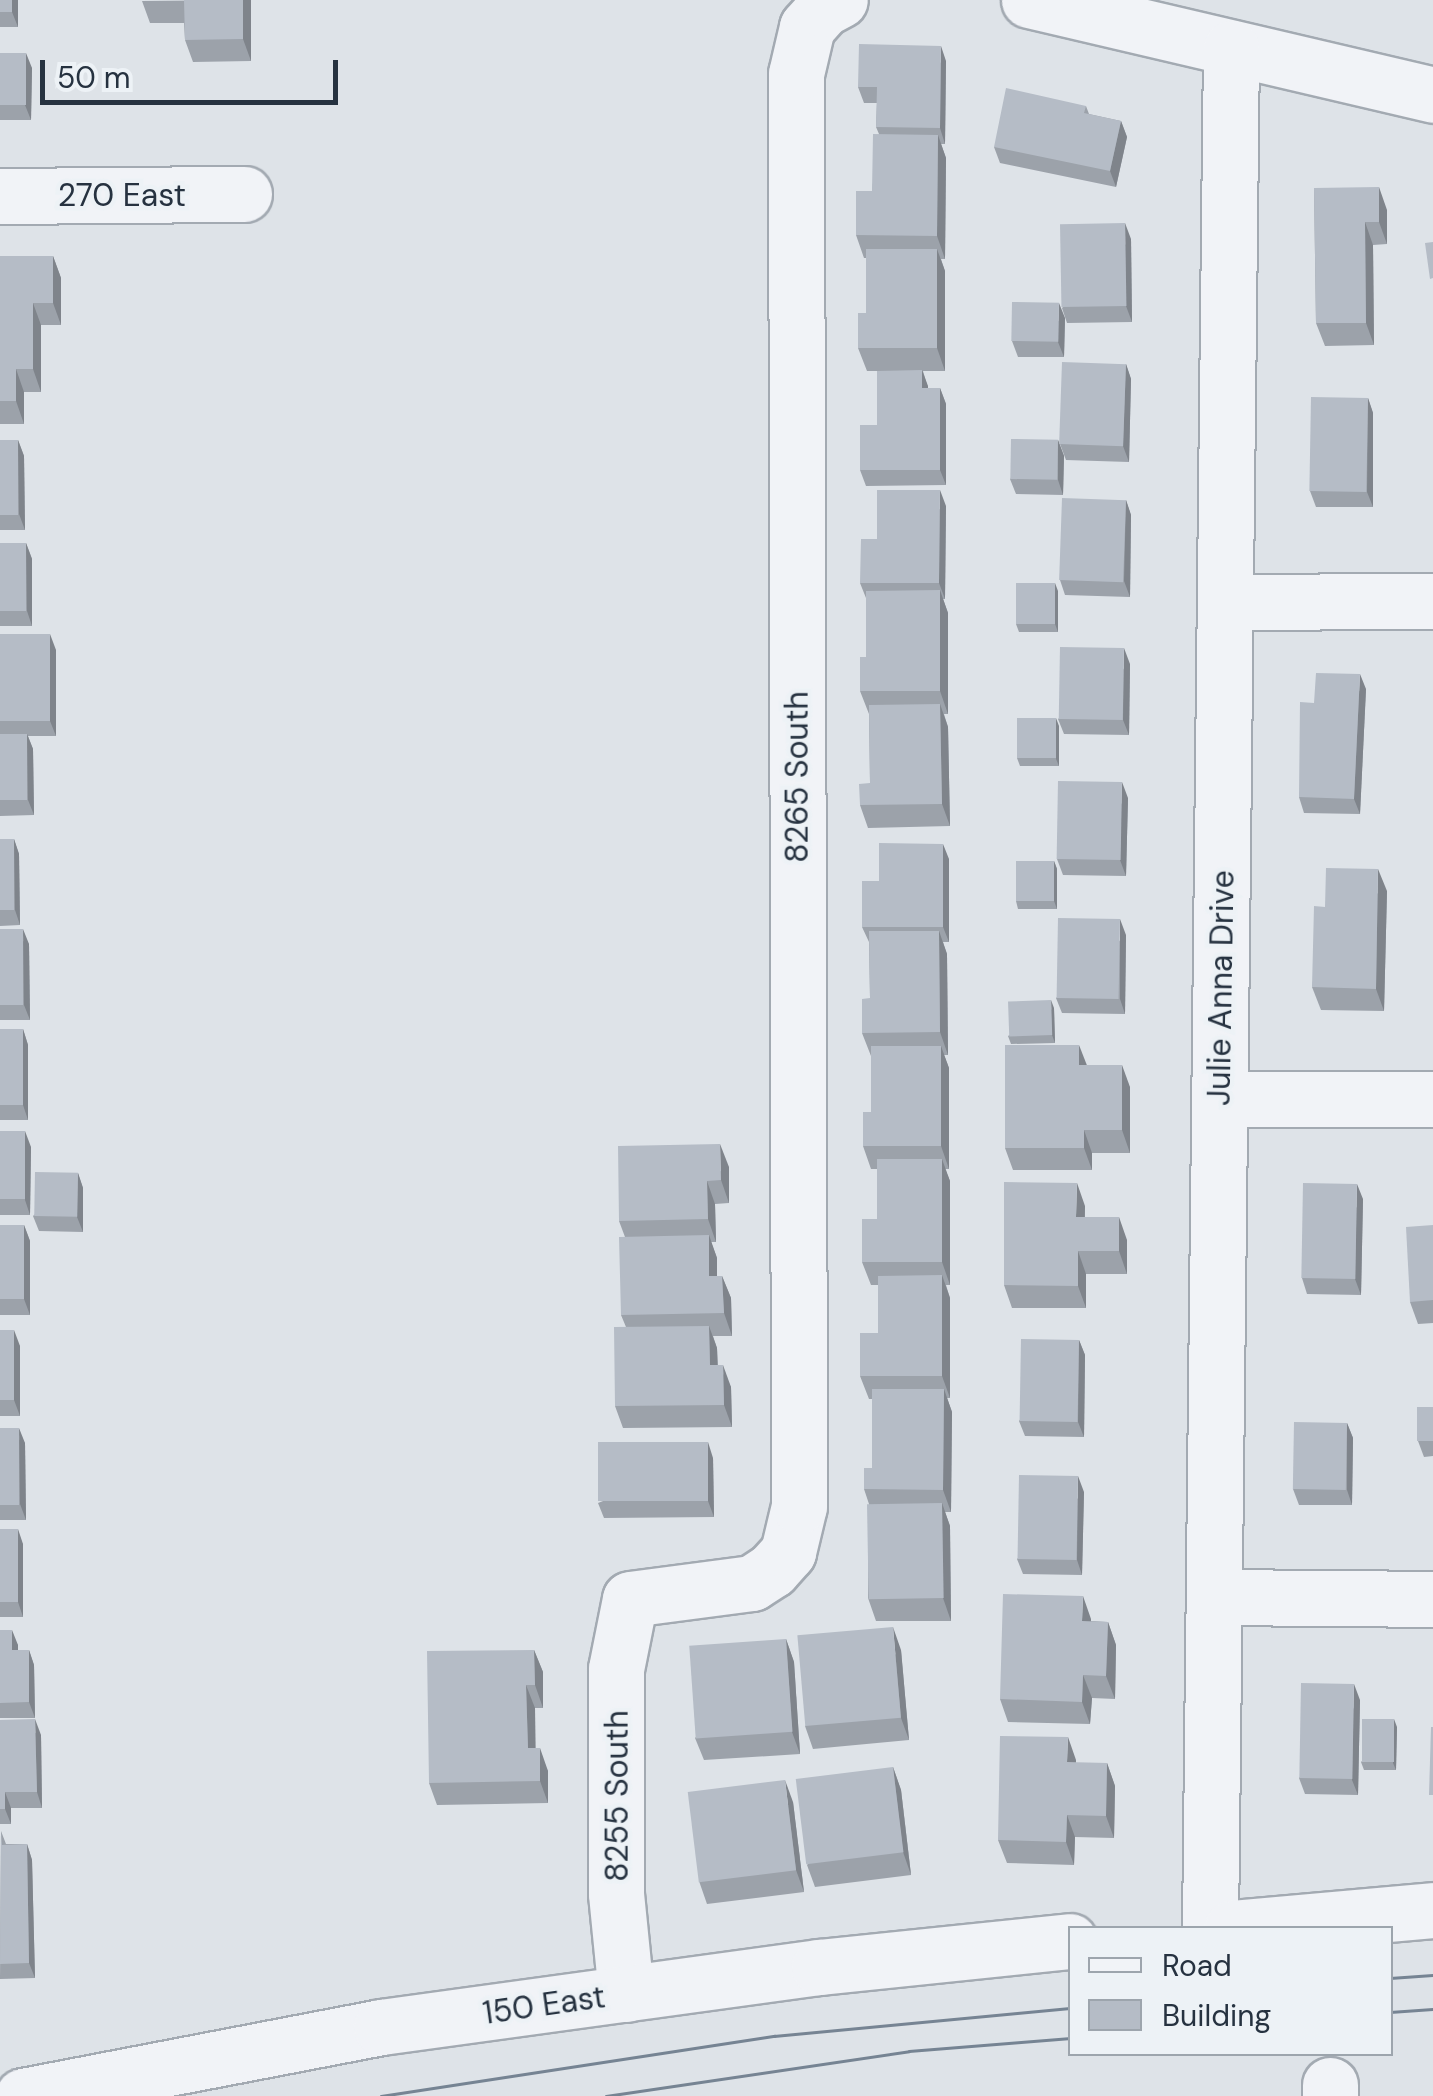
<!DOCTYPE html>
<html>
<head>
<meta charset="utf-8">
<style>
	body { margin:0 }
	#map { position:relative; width:1433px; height:2096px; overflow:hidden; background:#dee3e8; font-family:"DM Sans",sans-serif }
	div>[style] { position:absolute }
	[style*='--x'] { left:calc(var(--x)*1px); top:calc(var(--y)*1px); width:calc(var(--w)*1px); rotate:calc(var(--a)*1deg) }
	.roads { filter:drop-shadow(2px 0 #a3aab2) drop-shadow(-2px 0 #a3aab2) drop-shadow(0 2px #a3aab2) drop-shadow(0 -2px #a3aab2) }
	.minor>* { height:55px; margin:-27.5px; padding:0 27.5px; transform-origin:27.5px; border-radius:27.5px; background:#f1f3f7 }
	.tram>* { height:2.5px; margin:-1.25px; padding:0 1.25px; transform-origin:1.25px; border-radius:1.25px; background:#768493 }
	.wall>* { inset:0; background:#9ca2aa; transform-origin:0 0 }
	.shaded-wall>* { inset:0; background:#7f848b }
	.building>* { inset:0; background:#b5bcc6; transform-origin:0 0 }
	span { translate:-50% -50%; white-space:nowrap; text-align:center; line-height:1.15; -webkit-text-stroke:9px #edf2f6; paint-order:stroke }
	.street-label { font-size:32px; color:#263240 }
	.legend { position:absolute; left:1068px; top:1926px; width:325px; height:130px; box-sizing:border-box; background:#edf2f6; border:2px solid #9da5ad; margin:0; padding:12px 18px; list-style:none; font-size:30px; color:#263240 }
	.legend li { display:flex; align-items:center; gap:20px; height:50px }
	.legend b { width:50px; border:2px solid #9da5ad }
	.scale { position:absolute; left:40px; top:60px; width:298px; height:45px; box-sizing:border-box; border:5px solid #263240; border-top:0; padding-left:12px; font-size:30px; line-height:35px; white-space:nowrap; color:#263240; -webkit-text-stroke:8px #edf2f6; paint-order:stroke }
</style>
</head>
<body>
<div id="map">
	<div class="roads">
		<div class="minor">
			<i style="--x:1029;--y:0;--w:415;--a:13.2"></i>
			<i style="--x:0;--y:196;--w:244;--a:-0.5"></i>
			<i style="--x:1225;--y:602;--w:208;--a:-0.3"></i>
			<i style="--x:1220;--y:1099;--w:213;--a:0"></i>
			<i style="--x:1214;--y:1597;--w:219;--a:0.5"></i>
			<i style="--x:1210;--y:1928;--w:1880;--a:-89.36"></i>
			<i style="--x:1232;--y:1928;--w:202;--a:-5.1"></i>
			<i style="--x:626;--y:1994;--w:101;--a:-95.7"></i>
			<i style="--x:616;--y:1893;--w:224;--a:-90"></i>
			<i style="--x:616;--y:1669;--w:71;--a:-78.7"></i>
			<i style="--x:630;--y:1599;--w:123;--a:-7.5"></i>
			<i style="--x:752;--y:1583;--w:24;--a:-33"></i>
			<i style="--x:772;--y:1570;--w:24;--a:-48"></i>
			<i style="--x:788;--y:1552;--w:47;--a:-76.6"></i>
			<i style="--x:799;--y:1506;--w:1432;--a:-90.12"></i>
			<i style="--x:796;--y:74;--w:48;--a:-76.8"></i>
			<i style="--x:807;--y:27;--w:24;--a:-48"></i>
			<i style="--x:823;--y:9;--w:19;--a:-28"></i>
			<i style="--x:1330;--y:2085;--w:11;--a:90"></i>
			<i style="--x:23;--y:2096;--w:365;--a:-10.9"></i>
			<i style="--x:381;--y:2027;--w:442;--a:-7.8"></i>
			<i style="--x:819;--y:1967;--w:252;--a:-5.9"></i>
		</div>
	</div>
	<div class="tram">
		<i style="--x:1390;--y:1978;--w:43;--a:-4"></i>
		<i style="--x:1390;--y:2012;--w:43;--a:-4"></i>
		<i style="--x:381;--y:2096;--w:398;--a:-8.7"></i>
		<i style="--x:774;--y:2036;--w:297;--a:-5.4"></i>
		<i style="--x:606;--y:2096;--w:306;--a:-8.4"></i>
		<i style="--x:909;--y:2051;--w:162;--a:-4.6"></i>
	</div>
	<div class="wall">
		<i style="left:0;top:0;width:18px;height:27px"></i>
		<i style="clip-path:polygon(251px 0,251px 61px,193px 62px,185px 40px,184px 23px,150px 23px,142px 1px)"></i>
		<i style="clip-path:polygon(0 53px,32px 68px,31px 120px,0 120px)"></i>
		<i style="clip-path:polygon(946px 61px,945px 144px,941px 144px,946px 158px,945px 259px,941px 259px,945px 271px,945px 371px,923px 371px,928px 388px,940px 388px,946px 404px,946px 485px,866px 486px,860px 470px,877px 425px,877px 371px,867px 371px,858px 348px,866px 313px,866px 258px,864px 258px,856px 235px,872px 191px,879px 134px,876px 127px,877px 103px,864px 103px,858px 87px)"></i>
		<i style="clip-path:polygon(1086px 106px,1089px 114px,1121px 121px,1127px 137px,1116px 187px,1000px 163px,994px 147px)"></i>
		<i style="clip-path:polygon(1314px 188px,1387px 210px,1387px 244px,1373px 245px,1374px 345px,1325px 346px,1316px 323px)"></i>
		<i style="clip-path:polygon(1131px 239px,1132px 322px,1067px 323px,1062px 308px)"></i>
		<i style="clip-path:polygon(0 256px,53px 256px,61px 278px,61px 325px,41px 325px,41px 392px,24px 392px,24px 424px,0 424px)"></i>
		<i style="clip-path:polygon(1065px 318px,1064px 357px,1018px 357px,1012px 341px)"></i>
		<i style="clip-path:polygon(1126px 364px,1131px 379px,1129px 462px,1066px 460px,1060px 444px)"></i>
		<i style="clip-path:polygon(1368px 398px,1373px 413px,1373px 507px,1316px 507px,1310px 491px)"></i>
		<i style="clip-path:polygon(0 440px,18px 440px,24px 456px,25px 530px,0 530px)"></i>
		<i style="clip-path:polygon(1058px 440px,1064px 456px,1063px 495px,1016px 494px,1010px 479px)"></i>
		<i style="clip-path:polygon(1126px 500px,1131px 515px,1130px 597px,1065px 595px,1060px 580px)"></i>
		<i style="clip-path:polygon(946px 506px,945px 599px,943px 599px,948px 613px,948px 714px,944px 714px,948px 727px,950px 826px,868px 828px,860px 805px,870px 783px,869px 714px,860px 691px,866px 657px,866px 598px,860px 583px,877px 539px)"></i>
		<i style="clip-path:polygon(0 543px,26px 543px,32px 559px,32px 626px,0 626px)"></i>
		<i style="clip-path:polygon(1058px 591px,1058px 632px,1019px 632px,1016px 624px)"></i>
		<i style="clip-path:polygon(0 634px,56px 650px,56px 736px,28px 736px,33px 749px,34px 815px,0 816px)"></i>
		<i style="clip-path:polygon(1130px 664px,1129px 735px,1064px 734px,1058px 719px)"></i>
		<i style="clip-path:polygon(1366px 689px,1360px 814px,1304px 813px,1299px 797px,1314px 703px)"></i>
		<i style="clip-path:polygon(1059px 726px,1059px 766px,1020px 766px,1017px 758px)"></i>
		<i style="clip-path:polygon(1128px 798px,1126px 876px,1063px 875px,1057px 859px)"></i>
		<i style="clip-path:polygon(0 839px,14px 839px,19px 854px,20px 925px,0 926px)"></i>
		<i style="clip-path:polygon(949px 859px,949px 942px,943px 942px,947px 954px,948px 1055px,944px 1055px,949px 1068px,949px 1169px,945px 1169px,950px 1181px,950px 1285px,946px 1285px,950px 1298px,950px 1398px,947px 1398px,952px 1412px,951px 1512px,945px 1512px,950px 1526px,951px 1621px,876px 1621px,868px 1598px,869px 1504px,864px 1489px,872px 1468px,872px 1399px,869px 1399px,860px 1376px,878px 1333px,878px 1285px,871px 1285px,862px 1262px,877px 1219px,877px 1169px,871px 1169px,863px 1146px,871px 1112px,871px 1056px,862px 1033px,870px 998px,869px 942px,862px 927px,879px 881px)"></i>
		<i style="clip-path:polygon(1054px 861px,1057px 869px,1057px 909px,1018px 909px,1016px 901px)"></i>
		<i style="clip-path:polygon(1387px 891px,1384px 1011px,1321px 1010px,1312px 987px,1325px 907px)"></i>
		<i style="clip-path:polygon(0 929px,29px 944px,30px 1020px,0 1020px)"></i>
		<i style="clip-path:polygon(1126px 935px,1125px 1014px,1062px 1013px,1056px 998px)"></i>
		<i style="clip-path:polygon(1054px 1008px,1055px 1043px,1011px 1044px,1008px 1036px)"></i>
		<i style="clip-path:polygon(0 1029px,23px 1029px,28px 1045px,28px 1120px,0 1120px)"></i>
		<i style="clip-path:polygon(1087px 1065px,1130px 1087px,1130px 1153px,1092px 1153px,1092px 1170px,1013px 1170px,1005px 1148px)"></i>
		<i style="clip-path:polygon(0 1131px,31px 1147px,30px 1215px,0 1215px)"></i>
		<i style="clip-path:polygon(729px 1167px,729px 1203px,715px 1204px,716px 1242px,711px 1242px,717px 1258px,717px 1276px,722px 1276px,731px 1298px,732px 1336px,713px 1336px,717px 1348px,718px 1365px,731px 1387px,732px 1427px,623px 1428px,615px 1406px,626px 1327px,621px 1315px,625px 1237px,619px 1221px)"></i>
		<i style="clip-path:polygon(78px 1173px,83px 1188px,83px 1232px,39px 1231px,33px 1216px)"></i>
		<i style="clip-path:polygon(1363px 1199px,1361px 1295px,1307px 1294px,1302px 1278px)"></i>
		<i style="clip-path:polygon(1085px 1206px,1085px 1217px,1127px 1240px,1127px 1274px,1086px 1274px,1086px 1308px,1012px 1308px,1004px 1285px)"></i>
		<i style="clip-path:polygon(0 1225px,24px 1225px,30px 1241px,30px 1315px,0 1315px)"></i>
		<i style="clip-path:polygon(1433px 1225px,1433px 1323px,1418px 1324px,1410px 1302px)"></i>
		<i style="clip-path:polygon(0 1330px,20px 1346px,20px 1416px,0 1416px)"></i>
		<i style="clip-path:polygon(1079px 1340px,1085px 1355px,1084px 1437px,1025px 1436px,1019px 1421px)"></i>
		<i style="clip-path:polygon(1433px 1407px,1433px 1456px,1424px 1457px,1418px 1441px)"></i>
		<i style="clip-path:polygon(1347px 1423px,1353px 1438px,1352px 1505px,1299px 1505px,1293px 1489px)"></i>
		<i style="clip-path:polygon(0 1428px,25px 1443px,26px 1520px,0 1520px)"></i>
		<i style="clip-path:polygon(713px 1458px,714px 1517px,604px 1518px,598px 1503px)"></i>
		<i style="clip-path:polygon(1084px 1492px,1082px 1575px,1023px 1574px,1017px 1559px)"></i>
		<i style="clip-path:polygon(0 1529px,23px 1544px,23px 1617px,0 1617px)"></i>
		<i style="clip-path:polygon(1091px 1619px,1091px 1621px,1108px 1622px,1116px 1645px,1115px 1699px,1092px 1698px,1090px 1724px,1008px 1722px,1000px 1699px)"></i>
		<i style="clip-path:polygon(0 1630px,18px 1645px,18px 1650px,29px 1650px,34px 1665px,35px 1718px,0 1718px)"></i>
		<i style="clip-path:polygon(786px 1639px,794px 1662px,800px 1754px,704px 1760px,695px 1738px)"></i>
		<i style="clip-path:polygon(534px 1650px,543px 1672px,543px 1708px,535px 1708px,535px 1748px,548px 1771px,548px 1803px,437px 1805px,429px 1783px)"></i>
		<i style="clip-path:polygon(901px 1650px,909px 1740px,813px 1749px,805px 1726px)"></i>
		<i style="clip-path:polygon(1360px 1700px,1358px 1795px,1305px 1794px,1299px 1778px)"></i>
		<i style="clip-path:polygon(0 1720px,41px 1735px,42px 1808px,11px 1808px,11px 1824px,0 1824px)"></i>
		<i style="clip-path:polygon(1397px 1727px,1396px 1770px,1364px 1770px,1361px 1762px)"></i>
		<i style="clip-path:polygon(1076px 1760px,1076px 1763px,1107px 1763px,1115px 1786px,1114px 1838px,1075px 1837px,1074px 1865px,1007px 1863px,998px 1840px)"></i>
		<i style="clip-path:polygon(893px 1767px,901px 1790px,911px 1875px,815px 1887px,807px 1865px)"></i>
		<i style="clip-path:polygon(793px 1802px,804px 1892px,707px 1904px,699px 1881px)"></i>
		<i style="clip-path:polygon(1px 1831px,6px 1844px,27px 1844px,32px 1860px,35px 1978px,0 1979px)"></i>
	</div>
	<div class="shaded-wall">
		<i style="clip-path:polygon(12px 0,18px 0,18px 27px,12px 12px)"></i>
		<i style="clip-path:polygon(243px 0,251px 0,251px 61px,243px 39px)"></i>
		<i style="clip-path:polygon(941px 46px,946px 61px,945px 144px,940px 128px)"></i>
		<i style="clip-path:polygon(26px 53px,32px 68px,31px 120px,25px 105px)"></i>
		<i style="clip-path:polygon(1121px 121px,1127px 137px,1116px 187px,1110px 171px)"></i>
		<i style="clip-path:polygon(938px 135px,946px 158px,945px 259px,937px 236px)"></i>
		<i style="clip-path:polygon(1379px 187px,1387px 210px,1387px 244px,1379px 222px)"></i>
		<i style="clip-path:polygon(1365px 222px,1373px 245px,1374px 345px,1366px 323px)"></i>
		<i style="clip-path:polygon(1125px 223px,1131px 239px,1132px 322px,1126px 306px)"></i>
		<i style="clip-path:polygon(937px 249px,945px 271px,945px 371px,937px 348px)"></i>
		<i style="clip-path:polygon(53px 256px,61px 278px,61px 325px,53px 303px)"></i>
		<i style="clip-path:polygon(33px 303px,41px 325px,41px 392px,33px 369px)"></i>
		<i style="clip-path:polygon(1059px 303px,1065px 318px,1064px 357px,1058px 342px)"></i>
		<i style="clip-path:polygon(1126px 364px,1131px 379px,1129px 462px,1123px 446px)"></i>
		<i style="clip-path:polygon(16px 369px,24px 392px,24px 424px,16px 401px)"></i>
		<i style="clip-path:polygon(922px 370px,928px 386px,928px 404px,922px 388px)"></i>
		<i style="clip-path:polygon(940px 388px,946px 404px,946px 485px,940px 470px)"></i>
		<i style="clip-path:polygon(1368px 398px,1373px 413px,1373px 507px,1367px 492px)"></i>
		<i style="clip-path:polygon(18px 440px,24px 456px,25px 530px,19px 514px)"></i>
		<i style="clip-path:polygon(1058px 440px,1064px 456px,1063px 495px,1058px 480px)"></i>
		<i style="clip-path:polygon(940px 490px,946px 506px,945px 599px,939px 583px)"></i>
		<i style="clip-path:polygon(1126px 500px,1131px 515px,1130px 597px,1124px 581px)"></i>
		<i style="clip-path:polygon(26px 543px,32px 559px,32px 626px,27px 611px)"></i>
		<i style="clip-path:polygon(1055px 583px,1058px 591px,1058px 632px,1055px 624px)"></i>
		<i style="clip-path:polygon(940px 590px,948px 613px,948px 714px,940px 691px)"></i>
		<i style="clip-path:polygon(50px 634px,56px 650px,56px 736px,50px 721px)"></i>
		<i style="clip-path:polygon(1124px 648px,1130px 664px,1129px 735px,1123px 720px)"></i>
		<i style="clip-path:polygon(1360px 674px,1366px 689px,1360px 814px,1354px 799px)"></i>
		<i style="clip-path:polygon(940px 704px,948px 727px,950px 826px,942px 804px)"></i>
		<i style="clip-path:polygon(1056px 718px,1059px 726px,1059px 766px,1056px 759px)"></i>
		<i style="clip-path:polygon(27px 734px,33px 749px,34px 815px,28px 800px)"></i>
		<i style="clip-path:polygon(1122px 782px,1128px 798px,1126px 876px,1120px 860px)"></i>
		<i style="clip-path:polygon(14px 839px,19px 854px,20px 925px,15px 910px)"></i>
		<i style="clip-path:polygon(943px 844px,949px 859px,949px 942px,943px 927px)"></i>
		<i style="clip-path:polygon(1054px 861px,1057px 869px,1057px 909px,1054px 901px)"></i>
		<i style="clip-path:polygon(1378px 869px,1387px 891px,1384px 1011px,1376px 989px)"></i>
		<i style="clip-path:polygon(1120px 919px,1126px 935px,1125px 1014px,1120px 999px)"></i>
		<i style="clip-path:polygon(23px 929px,29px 944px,30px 1020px,24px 1005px)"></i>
		<i style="clip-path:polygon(939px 931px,947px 954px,948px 1055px,940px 1032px)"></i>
		<i style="clip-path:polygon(1051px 1000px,1054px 1008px,1055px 1043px,1052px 1035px)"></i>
		<i style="clip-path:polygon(23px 1029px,28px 1045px,28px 1120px,23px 1105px)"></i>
		<i style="clip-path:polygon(1079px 1045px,1088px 1068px,1079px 1065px)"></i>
		<i style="clip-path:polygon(941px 1046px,949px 1068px,949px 1169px,941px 1146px)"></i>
		<i style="clip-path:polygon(1122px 1065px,1130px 1087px,1130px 1153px,1122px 1130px)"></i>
		<i style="clip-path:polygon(1084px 1130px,1092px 1153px,1092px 1170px,1084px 1148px)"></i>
		<i style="clip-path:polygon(25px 1131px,31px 1147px,30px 1215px,25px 1200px)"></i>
		<i style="clip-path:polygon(720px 1144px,729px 1167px,729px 1203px,721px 1180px)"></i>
		<i style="clip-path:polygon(942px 1159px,950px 1181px,950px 1285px,942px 1262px)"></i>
		<i style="clip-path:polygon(78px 1173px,83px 1188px,83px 1232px,77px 1217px)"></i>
		<i style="clip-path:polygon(707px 1181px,715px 1204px,716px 1242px,708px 1219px)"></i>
		<i style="clip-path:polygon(1077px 1183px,1085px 1206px,1084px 1239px,1076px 1217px)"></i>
		<i style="clip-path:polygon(1357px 1184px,1363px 1199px,1361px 1295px,1355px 1279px)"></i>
		<i style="clip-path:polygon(1119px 1217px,1127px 1240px,1127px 1274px,1119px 1251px)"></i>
		<i style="clip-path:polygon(24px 1225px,30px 1241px,30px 1315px,24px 1299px)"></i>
		<i style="clip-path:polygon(709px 1235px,717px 1258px,717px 1298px,709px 1276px)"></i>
		<i style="clip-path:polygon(1078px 1251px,1086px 1274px,1086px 1308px,1078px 1286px)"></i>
		<i style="clip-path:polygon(942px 1275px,950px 1298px,950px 1398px,942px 1376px)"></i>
		<i style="clip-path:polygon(722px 1276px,731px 1298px,732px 1336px,724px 1313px)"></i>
		<i style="clip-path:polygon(709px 1326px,717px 1348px,718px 1388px,710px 1365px)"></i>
		<i style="clip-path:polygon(14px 1330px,20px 1346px,20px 1416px,14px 1400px)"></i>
		<i style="clip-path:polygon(1079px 1340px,1085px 1355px,1084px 1437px,1078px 1422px)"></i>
		<i style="clip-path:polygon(723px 1365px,731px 1387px,732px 1427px,724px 1405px)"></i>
		<i style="clip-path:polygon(944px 1389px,952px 1412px,951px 1512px,943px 1490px)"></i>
		<i style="clip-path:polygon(1347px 1423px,1353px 1438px,1352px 1505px,1347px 1490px)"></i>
		<i style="clip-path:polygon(19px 1428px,25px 1443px,26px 1520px,20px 1504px)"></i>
		<i style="clip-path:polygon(708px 1442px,713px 1458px,714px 1517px,708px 1501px)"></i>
		<i style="clip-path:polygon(1078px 1476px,1084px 1492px,1082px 1575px,1077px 1560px)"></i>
		<i style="clip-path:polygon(942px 1503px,950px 1526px,951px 1621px,943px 1598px)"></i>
		<i style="clip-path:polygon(18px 1529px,23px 1544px,23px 1617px,18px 1602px)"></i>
		<i style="clip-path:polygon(1083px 1596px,1091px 1619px,1090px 1644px,1082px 1621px)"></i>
		<i style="clip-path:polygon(1108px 1622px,1116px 1645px,1115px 1699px,1106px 1676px)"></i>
		<i style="clip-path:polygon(893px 1627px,901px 1650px,909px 1740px,901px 1718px)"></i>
		<i style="clip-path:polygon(12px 1630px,18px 1645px,18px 1665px,12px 1650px)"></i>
		<i style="clip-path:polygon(786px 1639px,794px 1662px,800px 1754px,792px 1732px)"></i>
		<i style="clip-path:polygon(29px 1650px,34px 1665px,35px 1718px,29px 1702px)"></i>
		<i style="clip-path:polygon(534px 1650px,543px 1672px,543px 1708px,535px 1685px)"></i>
		<i style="clip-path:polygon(1083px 1675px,1092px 1698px,1090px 1724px,1082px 1702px)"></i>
		<i style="clip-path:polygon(1354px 1684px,1360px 1700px,1358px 1795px,1352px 1780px)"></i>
		<i style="clip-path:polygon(526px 1685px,535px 1708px,536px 1771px,528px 1748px)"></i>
		<i style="clip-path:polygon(35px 1719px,41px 1735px,42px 1808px,37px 1792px)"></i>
		<i style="clip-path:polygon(1394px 1719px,1397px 1727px,1396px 1770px,1393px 1763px)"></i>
		<i style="clip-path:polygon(1068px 1737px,1076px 1760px,1075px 1785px,1067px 1762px)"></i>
		<i style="clip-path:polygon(540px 1748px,548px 1771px,548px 1803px,540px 1781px)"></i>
		<i style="clip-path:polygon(1107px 1763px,1115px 1786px,1114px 1838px,1106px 1816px)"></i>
		<i style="clip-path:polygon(893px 1767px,901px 1790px,911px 1875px,903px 1852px)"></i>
		<i style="clip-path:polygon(785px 1780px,793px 1802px,804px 1892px,796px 1870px)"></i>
		<i style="clip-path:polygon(5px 1792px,11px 1808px,11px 1824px,5px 1809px)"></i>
		<i style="clip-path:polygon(1067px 1815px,1075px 1837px,1074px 1865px,1066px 1842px)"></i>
		<i style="clip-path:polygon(27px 1844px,32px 1860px,35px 1978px,29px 1963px)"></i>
	</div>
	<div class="building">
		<i style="left:0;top:0;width:12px;height:12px"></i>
		<i style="clip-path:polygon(142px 0,243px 0,243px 39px,185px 40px,184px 0)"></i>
		<i style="clip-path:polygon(859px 44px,941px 46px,940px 128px,876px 127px,877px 87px,858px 87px)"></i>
		<i style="left:0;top:53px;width:26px;height:52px"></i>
		<i style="clip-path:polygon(1006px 88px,1086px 106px,1084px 113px,1121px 121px,1110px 171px,994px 147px)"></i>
		<i style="clip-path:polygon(873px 134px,938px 135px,937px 236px,856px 235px,856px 191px,872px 191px)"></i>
		<i style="clip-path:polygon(1379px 187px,1379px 222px,1365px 222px,1366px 323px,1316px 323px,1314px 188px)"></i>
		<i style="left:1125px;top:223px;width:83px;height:65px;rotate:89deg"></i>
		<i style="clip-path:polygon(1433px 242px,1433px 278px,1430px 279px,1425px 243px)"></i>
		<i style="clip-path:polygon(866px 249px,937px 249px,937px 348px,858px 348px,858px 313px,866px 313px)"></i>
		<i style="clip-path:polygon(0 256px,53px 256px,53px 303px,33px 303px,33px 369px,16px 369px,16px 401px,0 401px)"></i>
		<i style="left:1012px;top:302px;width:47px;height:39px;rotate:1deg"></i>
		<i style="left:1062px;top:362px;width:64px;height:82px;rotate:2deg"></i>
		<i style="clip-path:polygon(922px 370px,922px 388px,940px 388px,940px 470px,860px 470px,860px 425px,877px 425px,877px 371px)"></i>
		<i style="left:1311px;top:397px;width:57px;height:94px;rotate:1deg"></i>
		<i style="left:1011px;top:439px;width:47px;height:40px;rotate:1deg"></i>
		<i style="left:0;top:440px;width:18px;height:75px"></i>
		<i style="clip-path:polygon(877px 490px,940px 490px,939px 583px,860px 583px,861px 539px,877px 539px)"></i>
		<i style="left:1062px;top:498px;width:64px;height:82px;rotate:2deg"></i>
		<i style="left:0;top:543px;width:26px;height:68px"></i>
		<i style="left:1016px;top:583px;width:39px;height:41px"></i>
		<i style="clip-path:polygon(940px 590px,940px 691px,860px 691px,860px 657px,866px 657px,866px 591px)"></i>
		<i style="left:0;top:634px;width:50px;height:87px"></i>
		<i style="left:1060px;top:647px;width:64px;height:72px;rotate:1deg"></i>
		<i style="clip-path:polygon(1316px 673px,1360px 674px,1354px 799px,1299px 797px,1300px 702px,1314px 703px)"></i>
		<i style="clip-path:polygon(940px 704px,942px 804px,860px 805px,859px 784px,870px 783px,869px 705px)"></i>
		<i style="left:1017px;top:718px;width:39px;height:40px"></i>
		<i style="left:0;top:734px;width:27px;height:66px"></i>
		<i style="left:1058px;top:781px;width:64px;height:78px;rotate:1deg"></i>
		<i style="left:0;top:839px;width:14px;height:71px"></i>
		<i style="clip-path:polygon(879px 843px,943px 844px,943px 927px,862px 927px,862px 881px,879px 881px)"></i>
		<i style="left:1016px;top:861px;width:38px;height:40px"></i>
		<i style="clip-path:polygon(1326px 868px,1378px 869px,1376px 989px,1312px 987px,1314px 906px,1325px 907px)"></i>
		<i style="left:1058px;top:918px;width:62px;height:80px;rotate:1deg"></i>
		<i style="left:0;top:929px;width:23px;height:76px"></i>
		<i style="clip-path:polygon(869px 931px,939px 931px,940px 1032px,862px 1033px,862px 999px,870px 998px)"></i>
		<i style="left:1051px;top:1000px;width:35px;height:43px;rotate:88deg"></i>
		<i style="left:0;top:1029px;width:23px;height:76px"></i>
		<i style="clip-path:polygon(1005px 1045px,1079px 1045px,1079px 1065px,1122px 1065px,1122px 1130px,1084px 1130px,1084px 1148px,1005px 1148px)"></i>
		<i style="clip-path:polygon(871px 1046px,941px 1046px,941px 1146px,863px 1146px,863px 1112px,871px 1112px)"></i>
		<i style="left:0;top:1131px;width:25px;height:68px"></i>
		<i style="clip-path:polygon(720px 1144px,721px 1180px,707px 1181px,708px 1219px,619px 1221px,618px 1146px)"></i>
		<i style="clip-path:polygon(877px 1159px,942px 1159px,942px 1262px,862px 1262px,862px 1219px,877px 1219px)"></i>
		<i style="left:35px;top:1172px;width:43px;height:44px;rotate:1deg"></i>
		<i style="clip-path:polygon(1004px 1182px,1077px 1183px,1076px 1217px,1119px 1217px,1119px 1251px,1078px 1251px,1078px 1286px,1004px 1285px)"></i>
		<i style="left:1303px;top:1183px;width:54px;height:95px;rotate:1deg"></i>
		<i style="left:0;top:1225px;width:24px;height:74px"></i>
		<i style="clip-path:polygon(1433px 1225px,1433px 1300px,1410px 1302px,1406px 1227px)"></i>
		<i style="clip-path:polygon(709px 1235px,709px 1276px,722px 1276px,724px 1313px,621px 1315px,619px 1237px)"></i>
		<i style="clip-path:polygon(942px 1275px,942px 1376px,860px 1376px,860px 1333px,878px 1333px,878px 1276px)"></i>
		<i style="clip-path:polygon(709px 1326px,710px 1365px,723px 1365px,724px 1405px,615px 1406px,614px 1327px)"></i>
		<i style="left:0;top:1330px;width:14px;height:70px"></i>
		<i style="left:1021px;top:1339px;width:58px;height:82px;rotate:1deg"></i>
		<i style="clip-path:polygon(872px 1389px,944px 1389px,943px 1490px,864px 1489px,864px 1468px,872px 1468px)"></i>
		<i style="left:1417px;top:1407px;width:16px;height:34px"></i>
		<i style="left:1294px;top:1422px;width:53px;height:67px;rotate:1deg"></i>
		<i style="left:0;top:1428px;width:19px;height:77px"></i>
		<i style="left:708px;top:1442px;width:59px;height:110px;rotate:90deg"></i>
		<i style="left:1019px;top:1475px;width:59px;height:84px;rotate:1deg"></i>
		<i style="left:942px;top:1503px;width:95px;height:75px;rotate:89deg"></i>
		<i style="left:0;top:1529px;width:18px;height:73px"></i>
		<i style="clip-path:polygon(1003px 1594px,1083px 1596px,1082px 1621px,1108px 1622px,1106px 1676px,1083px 1675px,1082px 1702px,1000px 1699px)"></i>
		<i style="left:893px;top:1627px;width:91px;height:96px;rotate:85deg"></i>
		<i style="clip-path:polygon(0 1630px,12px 1630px,12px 1650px,29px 1650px,29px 1702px,0 1703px)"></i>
		<i style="left:786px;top:1639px;width:93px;height:97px;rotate:86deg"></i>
		<i style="clip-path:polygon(534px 1650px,535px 1685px,526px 1685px,528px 1748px,540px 1748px,540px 1781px,429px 1783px,427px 1651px)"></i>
		<i style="left:1301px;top:1683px;width:53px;height:95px;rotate:1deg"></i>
		<i style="clip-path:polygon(35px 1719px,37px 1792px,5px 1792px,5px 1809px,0 1809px,0 1720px)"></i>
		<i style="left:1362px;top:1719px;width:32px;height:43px"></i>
		<i style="clip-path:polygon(1431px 1727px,1433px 1727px,1433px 1795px,1429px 1795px)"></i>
		<i style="clip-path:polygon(1000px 1736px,1068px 1737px,1067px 1762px,1107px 1763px,1106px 1816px,1067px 1815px,1066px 1842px,998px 1840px)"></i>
		<i style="left:893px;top:1767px;width:86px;height:98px;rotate:83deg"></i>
		<i style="left:785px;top:1780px;width:91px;height:98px;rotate:83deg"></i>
		<i style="clip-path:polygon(1px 1831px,2px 1845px,27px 1844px,29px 1963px,0 1964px)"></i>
	</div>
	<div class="street-label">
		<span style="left:122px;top:195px">270 East</span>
		<span style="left:797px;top:777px;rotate:-90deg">8265 South</span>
		<span style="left:1221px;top:988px;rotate:-89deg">Julie Anna Drive</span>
		<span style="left:617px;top:1796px;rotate:-90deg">8255 South</span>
		<span style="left:544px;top:2005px;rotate:-8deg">150 East</span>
	</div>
	<ul class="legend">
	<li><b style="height:12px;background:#f1f3f7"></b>Road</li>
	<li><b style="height:28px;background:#b5bcc6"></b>Building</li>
	</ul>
	<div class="scale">50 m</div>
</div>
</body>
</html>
